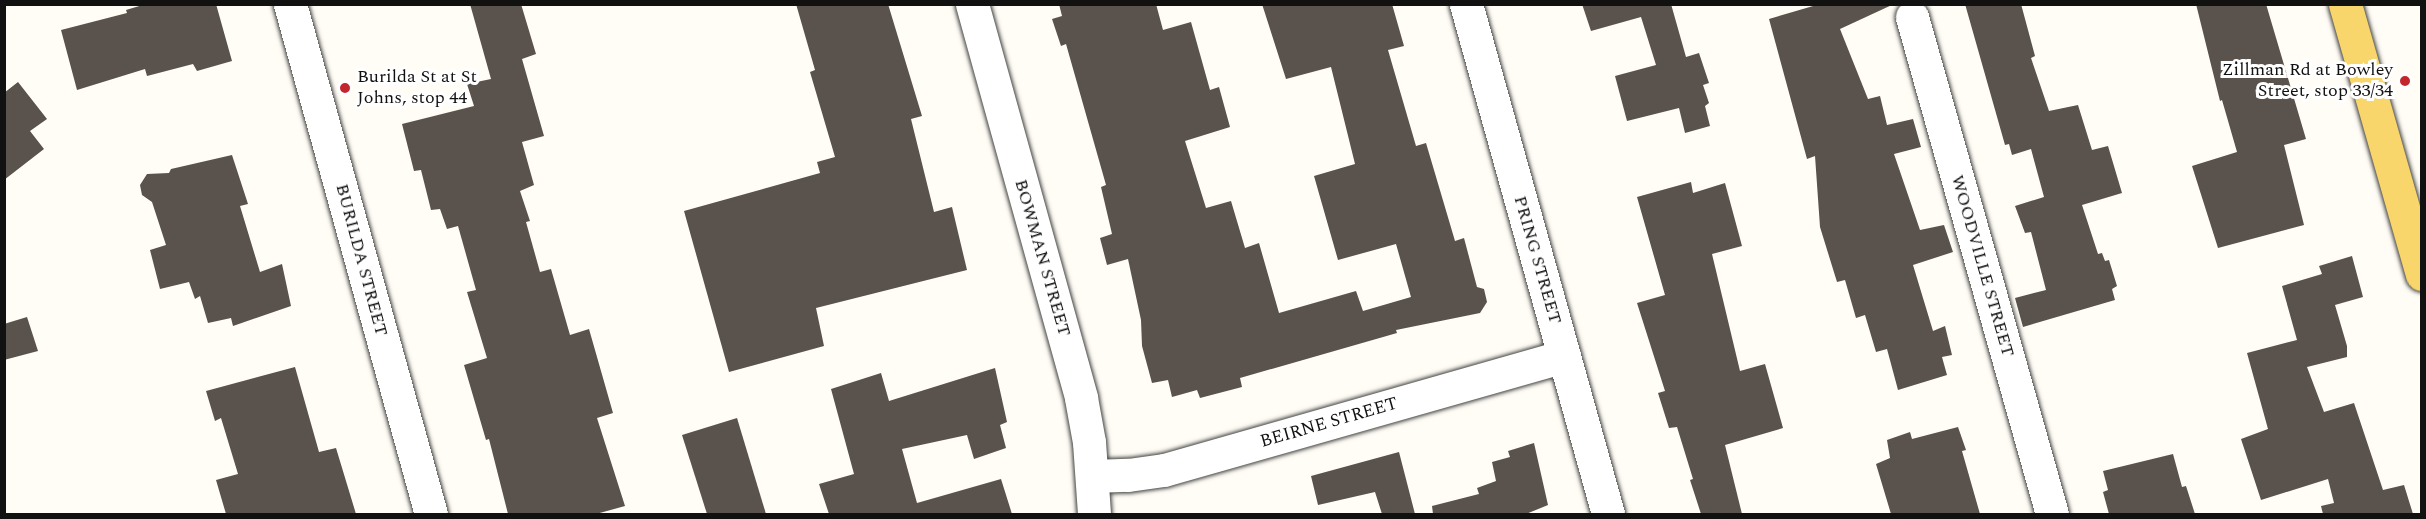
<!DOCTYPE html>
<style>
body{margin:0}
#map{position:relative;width:2426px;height:519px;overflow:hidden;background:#fffdf5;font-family:Spectral,serif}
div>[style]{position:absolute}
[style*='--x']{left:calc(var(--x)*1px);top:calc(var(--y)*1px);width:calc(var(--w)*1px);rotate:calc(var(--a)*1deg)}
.building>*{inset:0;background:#5a524d}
.roads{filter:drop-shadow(0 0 2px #444) drop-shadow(0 0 2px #444)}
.minor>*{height:33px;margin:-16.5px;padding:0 16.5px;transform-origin:16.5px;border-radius:16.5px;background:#fff}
.major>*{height:33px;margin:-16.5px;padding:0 16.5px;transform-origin:16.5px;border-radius:16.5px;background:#f9d66b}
.dots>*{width:16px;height:16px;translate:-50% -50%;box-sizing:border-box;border:3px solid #fff;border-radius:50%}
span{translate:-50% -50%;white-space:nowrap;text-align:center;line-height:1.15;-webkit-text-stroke:6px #fff;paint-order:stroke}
.poi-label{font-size:18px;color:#111}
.right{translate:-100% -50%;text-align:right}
.left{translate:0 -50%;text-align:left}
.street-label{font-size:18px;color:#111}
.frame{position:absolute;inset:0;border:6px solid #111;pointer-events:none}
</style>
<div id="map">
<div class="building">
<div style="clip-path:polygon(146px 4px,216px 4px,232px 61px,197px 71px,193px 64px,147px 76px,145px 69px,77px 90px,61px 30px,127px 13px,126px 10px)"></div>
<div style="clip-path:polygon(470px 4px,521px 4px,536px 54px,522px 59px,544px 136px,522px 142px,534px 185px,520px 191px,530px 221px,526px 222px,540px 272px,551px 269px,570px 335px,589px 329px,613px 413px,597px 418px,625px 506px,596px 514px,508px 514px,489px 439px,486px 440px,464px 365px,487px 358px,467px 292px,476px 290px,458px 226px,447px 229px,440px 209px,431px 210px,421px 170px,414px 171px,402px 124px,474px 106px,467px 84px,491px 79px)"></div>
<div style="clip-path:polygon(796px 4px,888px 4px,922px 116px,911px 119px,934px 212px,952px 207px,967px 270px,816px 308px,824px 346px,729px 372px,684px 211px,820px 173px,817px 162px,835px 157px,810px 72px,815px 70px)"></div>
<div style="clip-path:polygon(1059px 4px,1156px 4px,1163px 30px,1191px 22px,1210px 90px,1219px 87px,1230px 127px,1185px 141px,1206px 208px,1231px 201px,1245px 248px,1259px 243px,1279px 313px,1356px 291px,1363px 311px,1411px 297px,1396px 244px,1338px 260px,1314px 176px,1355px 164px,1331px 67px,1286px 79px,1262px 4px,1392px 4px,1404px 46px,1388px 50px,1416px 146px,1426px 143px,1455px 241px,1464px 238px,1477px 287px,1484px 289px,1487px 302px,1480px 313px,1396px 330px,1397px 333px,1240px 378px,1242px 387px,1200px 398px,1197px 390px,1172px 397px,1168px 380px,1152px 383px,1142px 346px,1141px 320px,1128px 259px,1107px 265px,1100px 238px,1112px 234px,1101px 187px,1106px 185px,1066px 44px,1061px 46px,1052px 19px,1062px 16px)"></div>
<div style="clip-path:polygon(1582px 4px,1671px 4px,1686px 57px,1699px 53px,1709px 83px,1703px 85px,1709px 103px,1705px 106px,1710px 126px,1685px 133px,1679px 108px,1627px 121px,1615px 76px,1656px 65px,1641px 17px,1591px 31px)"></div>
<div style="clip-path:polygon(1820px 4px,1894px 4px,1840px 29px,1868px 99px,1880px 96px,1887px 125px,1913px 119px,1921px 147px,1894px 154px,1920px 230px,1944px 225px,1953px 252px,1913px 265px,1933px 331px,1945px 326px,1952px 355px,1942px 357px,1947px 375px,1898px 390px,1887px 349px,1876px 352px,1865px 315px,1856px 318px,1845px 280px,1837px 282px,1820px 227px,1815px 156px,1807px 159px,1769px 19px)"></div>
<div style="clip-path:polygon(1965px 4px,2021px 4px,2035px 56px,2031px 58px,2049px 111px,2078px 105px,2092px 150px,2108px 146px,2122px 193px,2082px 205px,2098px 254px,2102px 253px,2105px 261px,2109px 260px,2117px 286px,2112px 289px,2115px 300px,2023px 327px,2015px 298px,2046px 290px,2031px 232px,2025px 233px,2015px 206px,2044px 197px,2031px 149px,2012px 155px,2009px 144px,2005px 145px)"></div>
<div style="clip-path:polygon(2196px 4px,2266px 4px,2306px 139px,2284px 145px,2304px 225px,2218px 248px,2192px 166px,2237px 152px,2222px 100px,2220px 101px)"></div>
<div style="clip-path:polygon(18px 82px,47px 119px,30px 131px,44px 149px,4px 180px,4px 93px)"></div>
<div style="clip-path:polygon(232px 155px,248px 204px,240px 206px,260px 272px,282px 264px,291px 306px,233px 326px,231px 318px,208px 323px,200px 296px,195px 299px,189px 282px,160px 289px,150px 250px,166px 245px,152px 202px,142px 195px,140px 185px,147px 174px,169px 173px,171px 169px)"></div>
<div style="clip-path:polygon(1691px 182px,1693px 193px,1725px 183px,1742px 246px,1712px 254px,1740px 371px,1765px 364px,1783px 428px,1725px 445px,1742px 514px,1701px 514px,1690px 480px,1693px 479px,1677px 427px,1669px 428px,1658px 393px,1665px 391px,1637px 303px,1665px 295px,1637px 197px)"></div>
<div style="clip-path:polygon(2352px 256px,2363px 297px,2335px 305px,2347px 346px,2347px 357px,2307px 367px,2324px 412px,2354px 403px,2383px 490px,2404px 485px,2413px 514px,2323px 514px,2321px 506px,2334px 503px,2328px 479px,2261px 500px,2241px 439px,2268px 429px,2247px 353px,2297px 340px,2282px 286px,2322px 274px,2319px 266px)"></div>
<div style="clip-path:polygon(27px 317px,38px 351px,4px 360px,4px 324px)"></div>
<div style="clip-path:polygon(295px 367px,319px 452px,336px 448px,356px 514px,226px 514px,216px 480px,238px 474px,221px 418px,215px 421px,206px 391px)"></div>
<div style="clip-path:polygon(995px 368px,1007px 422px,1000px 425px,1006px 448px,974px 459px,967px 435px,902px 449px,917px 503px,1001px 479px,1012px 514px,829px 514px,819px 484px,854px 474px,831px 389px,881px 373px,889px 401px)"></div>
<div style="clip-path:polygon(737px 418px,766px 514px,707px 514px,682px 435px)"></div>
<div style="clip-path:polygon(1958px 427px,1966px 450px,1962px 451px,1980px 514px,1891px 514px,1876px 464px,1890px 458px,1887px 440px,1910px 432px,1912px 439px)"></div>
<div style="clip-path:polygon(1534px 443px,1548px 505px,1526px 514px,1433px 514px,1432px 506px,1479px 494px,1477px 488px,1496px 481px,1492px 462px,1510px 457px,1508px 451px)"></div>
<div style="clip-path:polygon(1399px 452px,1415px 514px,1382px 514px,1375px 492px,1318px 505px,1311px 476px)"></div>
<div style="clip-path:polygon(2173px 454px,2182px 487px,2186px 486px,2195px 514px,2109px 514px,2103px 492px,2108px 490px,2103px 471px)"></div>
</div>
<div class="roads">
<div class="minor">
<div style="--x:290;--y:4;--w:529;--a:74.55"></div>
<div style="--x:972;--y:4;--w:409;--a:74.5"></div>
<div style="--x:1081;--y:398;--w:45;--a:79.7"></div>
<div style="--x:1089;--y:442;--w:72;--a:86"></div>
<div style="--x:1466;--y:4;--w:529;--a:74.44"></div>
<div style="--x:1912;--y:17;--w:516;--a:74.27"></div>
<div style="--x:1092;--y:476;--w:36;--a:-2"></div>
<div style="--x:1128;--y:475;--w:36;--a:-8"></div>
<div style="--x:1164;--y:470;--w:416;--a:-15.9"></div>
</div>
<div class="major">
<div style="--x:2345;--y:4;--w:281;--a:74.1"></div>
</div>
</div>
<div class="dots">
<div style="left:2405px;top:81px;background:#c4262e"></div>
<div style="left:345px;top:88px;background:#c4262e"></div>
</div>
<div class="poi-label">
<span class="right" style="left:2393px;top:81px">Zillman Rd at Bowley<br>Street, stop 33/34</span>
<span class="left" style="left:357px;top:88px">Burilda St at St<br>Johns, stop 44</span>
</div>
<div class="street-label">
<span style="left:1042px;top:258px;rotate:74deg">BOWMAN STREET</span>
<span style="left:361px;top:260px;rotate:75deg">BURILDA STREET</span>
<span style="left:1537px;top:260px;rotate:74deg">PRING STREET</span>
<span style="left:1982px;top:266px;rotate:74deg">WOODVILLE STREET</span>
<span style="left:1329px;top:423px;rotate:-16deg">BEIRNE STREET</span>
</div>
<div class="frame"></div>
</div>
